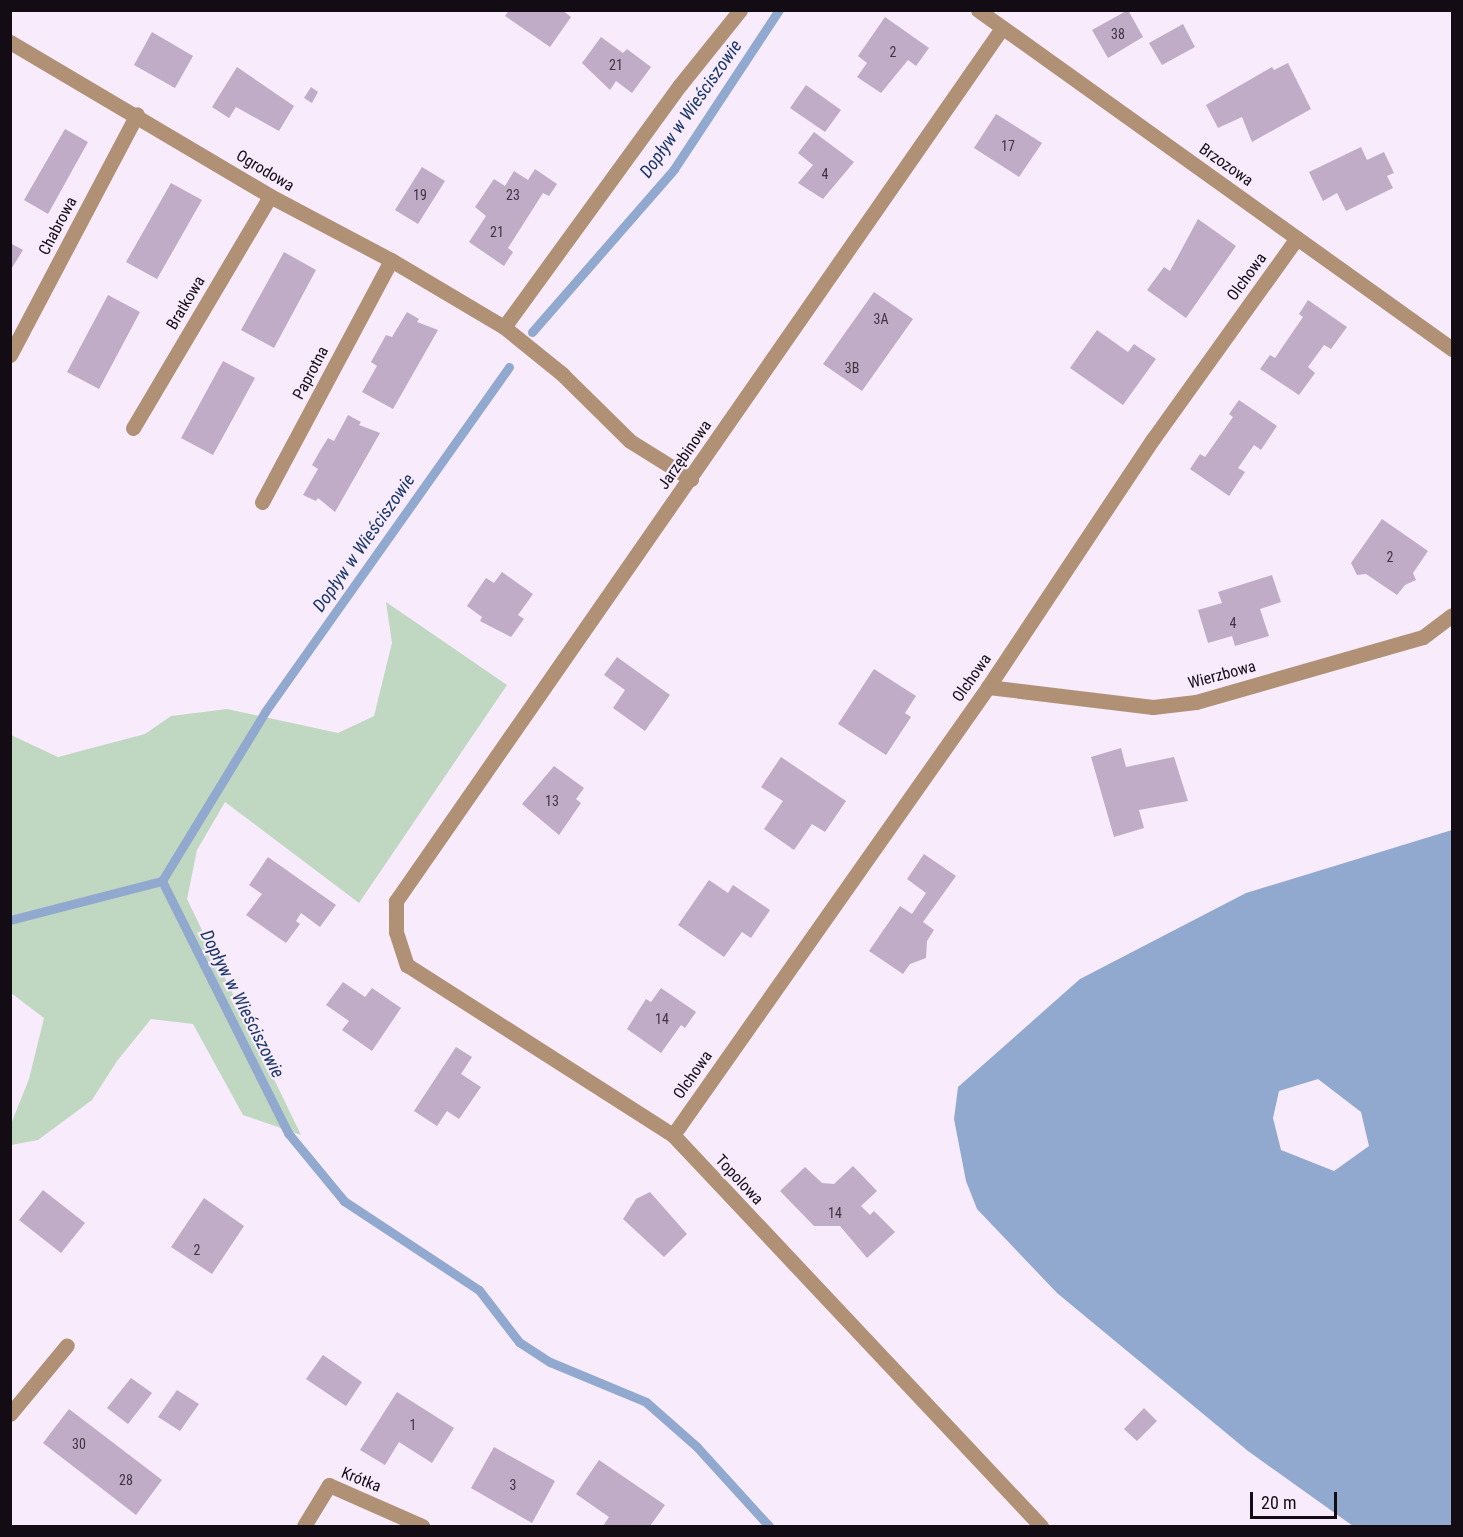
<!DOCTYPE html>
<meta charset="utf-8">
<style>
body{margin:0}
#map{position:relative;width:1463px;height:1537px;overflow:hidden;background:#f8ebfc;font-family:"Roboto Condensed",sans-serif}
div>[style]{position:absolute}
[style*='--x']{left:calc(var(--x)*1px);top:calc(var(--y)*1px);width:calc(var(--w)*1px);rotate:calc(var(--a)*1deg)}
.green>*{inset:0;background:#c0d7c1}
.water>*{inset:0;background:#91a9cf}
.stream>*{height:9px;margin:-4.5px;padding:0 4.5px;transform-origin:4.5px;border-radius:4.5px;background:#91a9cf}
.building>*{inset:0;background:#c0acc6}
.minor>*{height:15px;margin:-7.5px;padding:0 7.5px;transform-origin:7.5px;border-radius:7.5px;background:#b19176}
span{translate:-50% -50%;white-space:nowrap;text-align:center;line-height:1.15;-webkit-text-stroke:4.5px #f8ebfc;paint-order:stroke}
.number-label{font-size:14px;color:#3e3441}
.number-label span{-webkit-text-stroke-width:0}
.street-label{font-size:16px;color:#130c15}
.water-label{font-size:18px;color:#183767;font-style:italic}
.frame{position:absolute;inset:0;border:12px solid #130c15;pointer-events:none}
.scale{position:absolute;left:1250px;top:1492px;width:87px;height:27px;box-sizing:border-box;border:3px solid #130c15;border-top:0;padding-left:8px;font-size:18px;line-height:21px;white-space:nowrap;color:#130c15;-webkit-text-stroke:4px #f8ebfc;paint-order:stroke}
</style>
<div id="map">
<div class="green">
<div style="clip-path:polygon(386px 602px,507px 685px,359px 903px,225px 802px,197px 850px,187px 899px,301px 1135px,243px 1115px,193px 1024px,151px 1019px,117px 1061px,92px 1100px,38px 1140px,11px 1145px,11px 1124px,29px 1079px,44px 1018px,11px 993px,11px 735px,58px 757px,145px 734px,171px 716px,227px 709px,338px 733px,374px 716px,392px 643px)"></div>
</div>
<div class="water">
<div style="clip-path:polygon(evenodd,1452px 830px,1452px 1526px,1353px 1526px,1248px 1451px,1057px 1293px,977px 1209px,966px 1181px,954px 1119px,958px 1087px,1080px 979px,1246px 893px,1452px 830px,1318px 1079px,1361px 1112px,1369px 1146px,1334px 1171px,1281px 1150px,1273px 1118px,1279px 1091px,1318px 1079px)"></div>
</div>
<div class="stream">
<div style="--x:532;--y:332;--w:216;--a:-48.9"></div>
<div style="--x:674;--y:169;--w:191;--a:-56.6"></div>
<div style="--x:509;--y:367;--w:423;--a:125.3"></div>
<div style="--x:265;--y:712;--w:198;--a:121.4"></div>
<div style="--x:162;--y:881;--w:282;--a:63.4"></div>
<div style="--x:288;--y:1133;--w:88;--a:50.5"></div>
<div style="--x:344;--y:1201;--w:162;--a:33.4"></div>
<div style="--x:479;--y:1290;--w:66;--a:52.4"></div>
<div style="--x:519;--y:1342;--w:37;--a:33"></div>
<div style="--x:550;--y:1362;--w:104;--a:22.6"></div>
<div style="--x:646;--y:1402;--w:68;--a:41.4"></div>
<div style="--x:697;--y:1447;--w:107;--a:47.7"></div>
<div style="--x:10;--y:920;--w:157;--a:-14.4"></div>
</div>
<div class="building">
<div style="clip-path:polygon(509px 10px,562px 10px,571px 17px,550px 47px,505px 16px)"></div>
<div style="clip-path:polygon(1128px 10px,1143px 37px,1108px 58px,1092px 30px)"></div>
<div style="clip-path:polygon(885px 17px,929px 48px,916px 66px,908px 60px,881px 93px,857px 77px,867px 63px,858px 56px)"></div>
<div style="clip-path:polygon(1183px 24px,1195px 47px,1162px 65px,1149px 43px)"></div>
<div style="clip-path:polygon(152px 32px,193px 56px,175px 88px,134px 65px)"></div>
<div style="clip-path:polygon(601px 37px,623px 53px,627px 49px,651px 67px,632px 93px,616px 81px,610px 90px,582px 63px)"></div>
<div style="clip-path:polygon(1288px 63px,1311px 109px,1252px 142px,1242px 117px,1218px 128px,1206px 105px,1272px 67px,1274px 70px)"></div>
<div style="clip-path:polygon(237px 67px,294px 106px,279px 131px,236px 107px,229px 118px,212px 107px)"></div>
<div style="clip-path:polygon(806px 85px,841px 110px,825px 132px,790px 108px)"></div>
<div style="clip-path:polygon(311px 87px,318px 92px,312px 103px,304px 98px)"></div>
<div style="clip-path:polygon(996px 114px,1042px 143px,1019px 177px,974px 148px)"></div>
<div style="clip-path:polygon(65px 129px,88px 142px,48px 214px,24px 200px)"></div>
<div style="clip-path:polygon(814px 132px,854px 162px,823px 199px,798px 183px,813px 165px,798px 153px)"></div>
<div style="clip-path:polygon(1361px 147px,1367px 160px,1384px 152px,1394px 173px,1387px 176px,1393px 188px,1346px 211px,1337px 193px,1323px 201px,1309px 172px)"></div>
<div style="clip-path:polygon(422px 167px,445px 181px,418px 224px,395px 210px)"></div>
<div style="clip-path:polygon(535px 169px,557px 184px,549px 196px,543px 193px,508px 248px,513px 252px,504px 266px,469px 242px,486px 216px,475px 207px,494px 179px,505px 186px,514px 171px,528px 180px)"></div>
<div style="clip-path:polygon(171px 183px,202px 200px,157px 279px,126px 262px)"></div>
<div style="clip-path:polygon(1198px 219px,1236px 246px,1186px 318px,1147px 290px,1164px 267px,1170px 271px)"></div>
<div style="clip-path:polygon(10px 243px,23px 250px,10px 271px)"></div>
<div style="clip-path:polygon(284px 252px,316px 270px,274px 348px,241px 330px)"></div>
<div style="clip-path:polygon(874px 292px,913px 319px,862px 391px,823px 364px)"></div>
<div style="clip-path:polygon(108px 295px,140px 312px,99px 389px,67px 372px)"></div>
<div style="clip-path:polygon(1308px 300px,1347px 327px,1331px 349px,1324px 345px,1308px 367px,1315px 373px,1299px 395px,1260px 369px,1270px 355px,1275px 358px,1303px 317px,1299px 314px)"></div>
<div style="clip-path:polygon(407px 312px,419px 319px,417px 322px,438px 330px,393px 409px,362px 392px,377px 366px,371px 362px,386px 335px,392px 337px)"></div>
<div style="clip-path:polygon(1097px 330px,1128px 352px,1134px 344px,1156px 359px,1123px 405px,1070px 368px)"></div>
<div style="clip-path:polygon(223px 361px,255px 378px,213px 455px,181px 438px)"></div>
<div style="clip-path:polygon(1239px 400px,1277px 426px,1261px 450px,1254px 445px,1238px 468px,1245px 472px,1229px 496px,1190px 469px,1200px 454px,1205px 457px,1233px 417px,1229px 414px)"></div>
<div style="clip-path:polygon(348px 415px,361px 422px,359px 425px,380px 433px,335px 512px,318px 498px,316px 501px,303px 495px,318px 469px,312px 465px,320px 451px,328px 438px,334px 441px)"></div>
<div style="clip-path:polygon(1382px 519px,1428px 551px,1413px 573px,1416px 580px,1405px 585px,1397px 595px,1366px 574px,1357px 575px,1351px 563px)"></div>
<div style="clip-path:polygon(502px 572px,533px 594px,518px 615px,524px 619px,511px 637px,480px 621px,482px 617px,467px 606px,486px 578px,494px 583px)"></div>
<div style="clip-path:polygon(1272px 575px,1281px 602px,1260px 609px,1269px 636px,1235px 646px,1232px 636px,1208px 643px,1198px 610px,1222px 603px,1218px 592px)"></div>
<div style="clip-path:polygon(617px 657px,670px 695px,645px 731px,613px 708px,625px 690px,604px 675px)"></div>
<div style="clip-path:polygon(874px 669px,916px 696px,905px 713px,911px 717px,886px 755px,838px 724px)"></div>
<div style="clip-path:polygon(1121px 748px,1126px 767px,1174px 757px,1188px 801px,1139px 810px,1144px 828px,1114px 837px,1091px 757px)"></div>
<div style="clip-path:polygon(781px 757px,846px 801px,825px 832px,812px 824px,794px 850px,764px 829px,783px 801px,761px 787px)"></div>
<div style="clip-path:polygon(554px 766px,584px 788px,576px 799px,581px 803px,559px 835px,522px 804px)"></div>
<div style="clip-path:polygon(924px 854px,956px 876px,923px 922px,934px 930px,927px 941px,926px 958px,910px 964px,903px 974px,869px 951px,900px 906px,912px 914px,926px 893px,907px 879px)"></div>
<div style="clip-path:polygon(268px 857px,336px 905px,320px 927px,301px 913px,296px 921px,300px 924px,286px 943px,246px 915px,262px 894px,249px 885px)"></div>
<div style="clip-path:polygon(709px 880px,728px 893px,733px 885px,770px 910px,751px 938px,742px 932px,724px 957px,678px 925px)"></div>
<div style="clip-path:polygon(343px 982px,365px 997px,372px 988px,401px 1008px,372px 1051px,342px 1030px,349px 1021px,326px 1005px)"></div>
<div style="clip-path:polygon(661px 988px,696px 1012px,685px 1028px,681px 1025px,661px 1053px,627px 1029px,646px 999px,651px 1002px)"></div>
<div style="clip-path:polygon(456px 1047px,472px 1057px,461px 1074px,481px 1087px,459px 1119px,447px 1111px,437px 1126px,414px 1111px)"></div>
<div style="clip-path:polygon(853px 1166px,877px 1191px,861px 1206px,870px 1215px,874px 1211px,895px 1232px,867px 1258px,840px 1226px,814px 1226px,780px 1191px,805px 1167px,822px 1183px,834px 1184px)"></div>
<div style="clip-path:polygon(43px 1190px,85px 1223px,61px 1253px,19px 1220px)"></div>
<div style="clip-path:polygon(650px 1192px,687px 1234px,664px 1257px,623px 1219px,636px 1199px)"></div>
<div style="clip-path:polygon(204px 1198px,244px 1226px,212px 1274px,171px 1247px)"></div>
<div style="clip-path:polygon(323px 1355px,362px 1382px,346px 1406px,306px 1379px)"></div>
<div style="clip-path:polygon(131px 1378px,152px 1393px,128px 1424px,107px 1408px)"></div>
<div style="clip-path:polygon(177px 1390px,199px 1404px,180px 1431px,158px 1417px)"></div>
<div style="clip-path:polygon(397px 1392px,454px 1428px,432px 1463px,399px 1442px,385px 1465px,360px 1450px)"></div>
<div style="clip-path:polygon(1144px 1408px,1157px 1421px,1137px 1441px,1124px 1429px)"></div>
<div style="clip-path:polygon(69px 1409px,162px 1480px,136px 1515px,43px 1443px)"></div>
<div style="clip-path:polygon(494px 1447px,555px 1481px,532px 1523px,471px 1488px)"></div>
<div style="clip-path:polygon(599px 1460px,665px 1505px,650px 1526px,603px 1526px,609px 1517px,576px 1494px)"></div>
</div>
<div class="minor">
<div style="--x:978;--y:10;--w:583;--a:35.57"></div>
<div style="--x:1002;--y:28;--w:1063;--a:124.77"></div>
<div style="--x:396;--y:901;--w:31;--a:90"></div>
<div style="--x:396;--y:932;--w:35;--a:72"></div>
<div style="--x:407;--y:965;--w:316;--a:32.6"></div>
<div style="--x:673;--y:1135;--w:537;--a:46.74"></div>
<div style="--x:10;--y:42;--w:302;--a:30.6"></div>
<div style="--x:270;--y:196;--w:137;--a:27.9"></div>
<div style="--x:391;--y:260;--w:131;--a:30.7"></div>
<div style="--x:504;--y:327;--w:75;--a:39"></div>
<div style="--x:562;--y:374;--w:95;--a:44.6"></div>
<div style="--x:630;--y:441;--w:72;--a:31.9"></div>
<div style="--x:504;--y:327;--w:299;--a:-54"></div>
<div style="--x:680;--y:85;--w:96;--a:-51.3"></div>
<div style="--x:10;--y:355;--w:272;--a:-62.2"></div>
<div style="--x:133;--y:428;--w:269;--a:-59.4"></div>
<div style="--x:262;--y:502;--w:274;--a:-61.9"></div>
<div style="--x:988;--y:687;--w:166;--a:6.9"></div>
<div style="--x:1153;--y:707;--w:43;--a:-6.6"></div>
<div style="--x:1196;--y:702;--w:236;--a:-16"></div>
<div style="--x:1423;--y:637;--w:36;--a:-37"></div>
<div style="--x:673;--y:1135;--w:548;--a:-54.89"></div>
<div style="--x:988;--y:687;--w:298;--a:-56.4"></div>
<div style="--x:1153;--y:439;--w:247;--a:-54.4"></div>
<div style="--x:10;--y:1414;--w:89;--a:-50.4"></div>
<div style="--x:304;--y:1526;--w:48;--a:-58.6"></div>
<div style="--x:329;--y:1485;--w:102;--a:23.8"></div>
</div>
<div class="number-label">
<span style="left:1118px;top:34px">38</span>
<span style="left:893px;top:52px">2</span>
<span style="left:616px;top:65px">21</span>
<span style="left:1008px;top:146px">17</span>
<span style="left:825px;top:174px">4</span>
<span style="left:420px;top:195px">19</span>
<span style="left:513px;top:195px">23</span>
<span style="left:497px;top:232px">21</span>
<span style="left:881px;top:319px">3A</span>
<span style="left:852px;top:368px">3B</span>
<span style="left:1390px;top:557px">2</span>
<span style="left:1233px;top:623px">4</span>
<span style="left:552px;top:801px">13</span>
<span style="left:662px;top:1019px">14</span>
<span style="left:835px;top:1213px">14</span>
<span style="left:197px;top:1250px">2</span>
<span style="left:413px;top:1425px">1</span>
<span style="left:79px;top:1444px">30</span>
<span style="left:126px;top:1480px">28</span>
<span style="left:513px;top:1485px">3</span>
</div>
<div class="street-label">
<span style="left:1226px;top:165px;rotate:35deg">Brzozowa</span>
<span style="left:265px;top:171px;rotate:31deg">Ogrodowa</span>
<span style="left:58px;top:226px;rotate:-62deg">Chabrowa</span>
<span style="left:1247px;top:277px;rotate:-54deg">Olchowa</span>
<span style="left:186px;top:303px;rotate:-59deg">Bratkowa</span>
<span style="left:311px;top:373px;rotate:-62deg">Paprotna</span>
<span style="left:685px;top:455px;rotate:-55deg">Jarzębinowa</span>
<span style="left:1222px;top:675px;rotate:-15deg">Wierzbowa</span>
<span style="left:972px;top:678px;rotate:-55deg">Olchowa</span>
<span style="left:693px;top:1075px;rotate:-55deg">Olchowa</span>
<span style="left:739px;top:1180px;rotate:47deg">Topolowa</span>
<span style="left:361px;top:1480px;rotate:22deg">Krótka</span>
</div>
<div class="water-label">
<span style="left:691px;top:109px;rotate:-55deg">Dopływ w Wieściszowie</span>
<span style="left:364px;top:543px;rotate:-55deg">Dopływ w Wieściszowie</span>
<span style="left:242px;top:1004px;rotate:63deg">Dopływ w Wieściszowie</span>
</div>
<div class="frame"></div>
<div class="scale">20 m</div>
</div>
